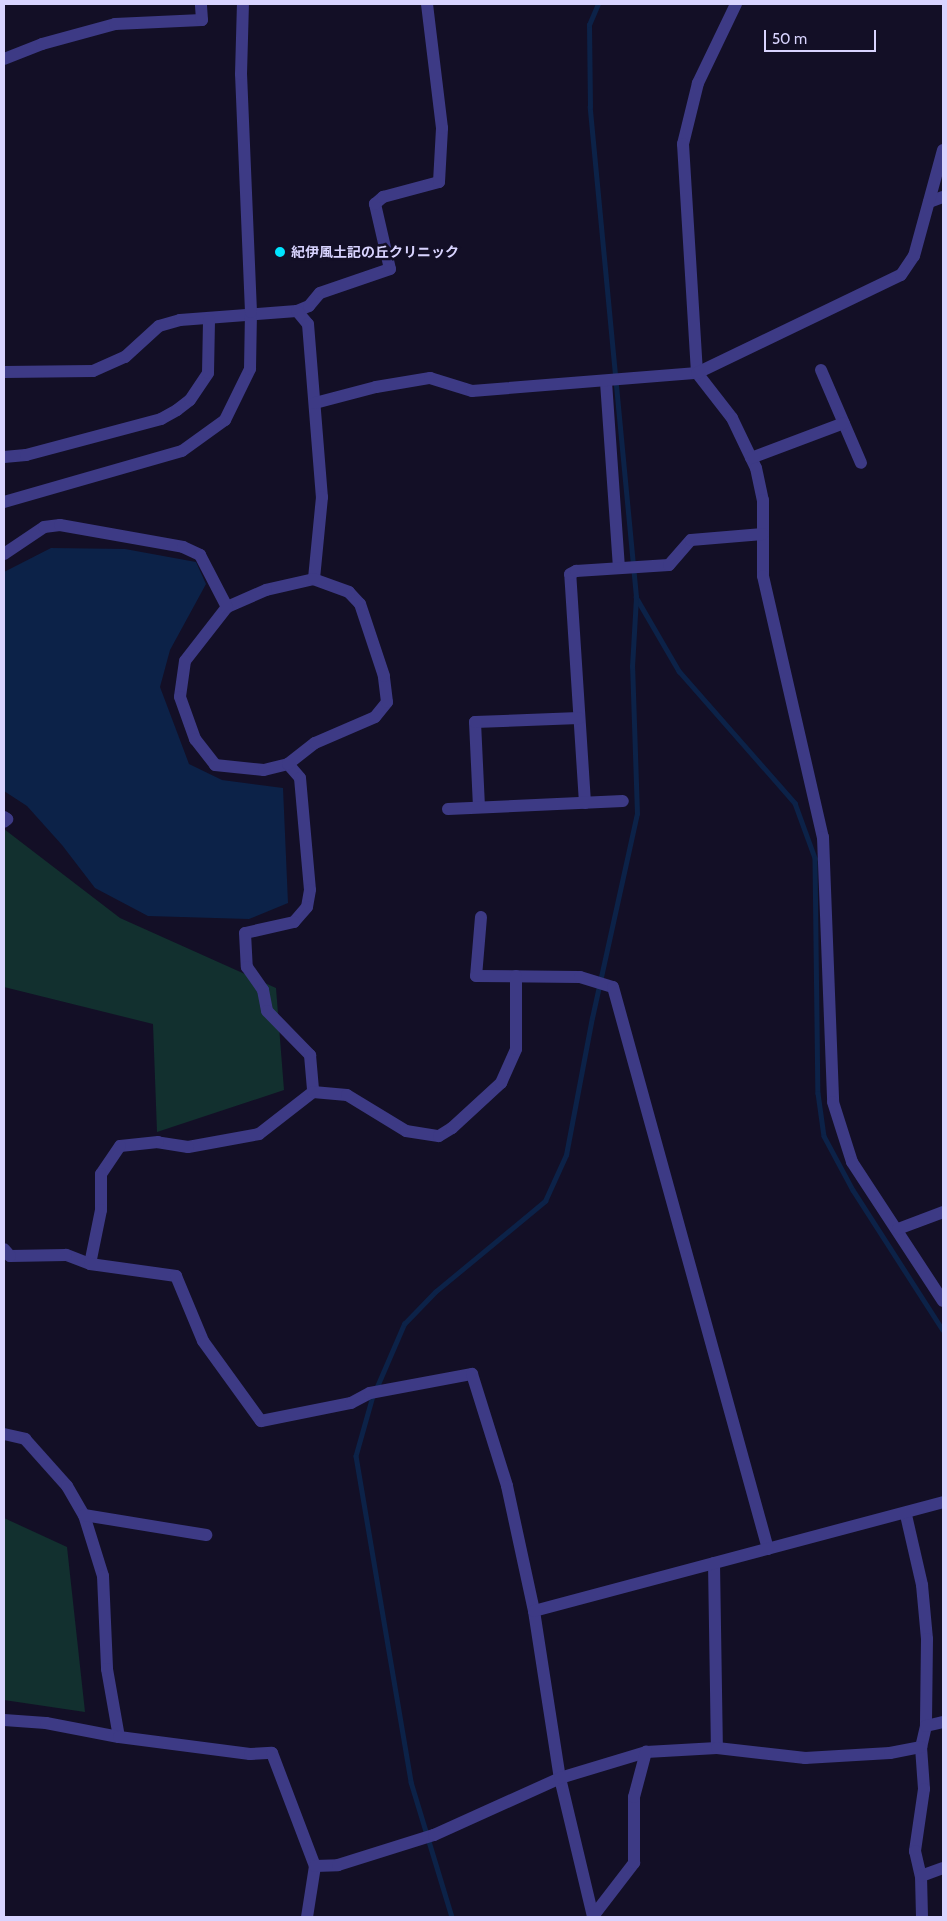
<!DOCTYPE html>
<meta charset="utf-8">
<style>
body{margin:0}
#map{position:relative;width:947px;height:1921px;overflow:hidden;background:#130f26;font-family:Cabin,"Noto Sans JP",sans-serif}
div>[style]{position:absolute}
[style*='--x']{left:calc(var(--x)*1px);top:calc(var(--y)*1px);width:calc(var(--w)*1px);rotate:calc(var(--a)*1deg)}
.green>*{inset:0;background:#12302f}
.water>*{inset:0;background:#0c2248}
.stream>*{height:4.5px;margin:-2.25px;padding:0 2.25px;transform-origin:2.25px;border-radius:2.25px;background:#0c2248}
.minor>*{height:12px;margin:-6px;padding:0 6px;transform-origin:6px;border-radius:6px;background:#3d3a85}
.dots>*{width:14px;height:14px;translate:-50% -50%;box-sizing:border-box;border:2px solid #130f26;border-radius:50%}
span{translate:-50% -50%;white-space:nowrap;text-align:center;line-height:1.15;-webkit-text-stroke:5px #130f26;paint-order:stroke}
.poi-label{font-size:14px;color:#d9d4ff;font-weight:700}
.left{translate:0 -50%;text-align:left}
.frame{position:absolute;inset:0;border:5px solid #d9d4ff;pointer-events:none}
.scale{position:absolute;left:764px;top:30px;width:112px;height:22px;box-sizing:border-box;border:2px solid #d9d4ff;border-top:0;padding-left:6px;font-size:15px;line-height:18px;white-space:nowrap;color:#d9d4ff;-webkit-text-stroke:4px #130f26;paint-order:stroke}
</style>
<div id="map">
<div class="green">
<div style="clip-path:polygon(4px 829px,120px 918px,276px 988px,284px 1090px,157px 1132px,153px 1024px,4px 987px)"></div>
<div style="clip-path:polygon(4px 1518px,67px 1547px,85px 1712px,4px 1700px)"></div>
</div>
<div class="water">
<div style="clip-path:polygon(51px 548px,125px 549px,196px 562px,206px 584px,170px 650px,160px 687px,189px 764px,222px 780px,283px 788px,288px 903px,249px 919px,148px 916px,95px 888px,62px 845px,27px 806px,4px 791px,4px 572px)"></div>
</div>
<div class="stream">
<div style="--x:636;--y:597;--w:86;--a:59.8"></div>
<div style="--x:679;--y:671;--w:176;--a:48.7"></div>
<div style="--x:795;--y:803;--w:59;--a:70"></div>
<div style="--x:815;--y:858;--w:235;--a:89.3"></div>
<div style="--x:818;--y:1093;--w:43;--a:82.1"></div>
<div style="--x:824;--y:1136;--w:61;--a:61.8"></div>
<div style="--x:853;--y:1190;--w:166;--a:57.3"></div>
<div style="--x:376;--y:1389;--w:71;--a:-66.7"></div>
<div style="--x:404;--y:1324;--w:45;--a:-45.9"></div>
<div style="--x:435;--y:1292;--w:143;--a:-39.6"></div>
<div style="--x:545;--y:1201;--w:51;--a:-65.5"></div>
<div style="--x:566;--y:1155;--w:139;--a:-79.3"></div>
<div style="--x:592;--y:1018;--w:209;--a:-77.6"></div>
<div style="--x:637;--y:814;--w:147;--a:-91.9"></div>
<div style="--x:632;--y:667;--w:70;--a:-86.7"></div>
<div style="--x:636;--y:597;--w:492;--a:-95.4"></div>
<div style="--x:590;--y:107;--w:82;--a:-90.7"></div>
<div style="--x:589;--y:25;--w:23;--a:-67"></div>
<div style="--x:373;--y:1396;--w:62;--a:105.8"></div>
<div style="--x:356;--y:1456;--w:331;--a:80.4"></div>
<div style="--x:411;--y:1782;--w:141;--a:73.1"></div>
</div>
<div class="minor">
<div style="--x:736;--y:4;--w:88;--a:115.7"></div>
<div style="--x:698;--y:83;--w:63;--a:103.8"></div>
<div style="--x:683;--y:144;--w:229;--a:86.5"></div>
<div style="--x:697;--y:373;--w:57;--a:52.1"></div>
<div style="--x:732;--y:418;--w:55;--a:64.4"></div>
<div style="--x:756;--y:468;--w:33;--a:78"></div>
<div style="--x:763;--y:500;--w:76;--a:90"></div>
<div style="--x:763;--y:576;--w:268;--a:77.1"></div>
<div style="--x:823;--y:837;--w:265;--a:87.8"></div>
<div style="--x:833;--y:1102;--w:63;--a:72.4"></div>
<div style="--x:852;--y:1162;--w:166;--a:56.8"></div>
<div style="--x:4;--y:59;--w:41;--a:-21.5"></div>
<div style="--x:42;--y:44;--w:76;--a:-15.3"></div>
<div style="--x:115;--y:24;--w:87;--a:-2.6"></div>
<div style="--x:202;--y:20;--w:16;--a:-94"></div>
<div style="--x:929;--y:202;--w:15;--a:-20"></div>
<div style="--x:297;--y:311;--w:13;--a:-23"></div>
<div style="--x:309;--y:306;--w:17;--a:-50"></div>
<div style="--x:320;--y:293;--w:74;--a:-18.9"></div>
<div style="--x:390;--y:269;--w:67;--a:-103"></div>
<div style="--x:375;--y:204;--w:11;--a:-41"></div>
<div style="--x:383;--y:197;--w:58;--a:-15"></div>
<div style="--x:439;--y:182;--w:54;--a:-86.8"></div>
<div style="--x:442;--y:128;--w:125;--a:-96.9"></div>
<div style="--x:821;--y:370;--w:101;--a:66.7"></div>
<div style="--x:4;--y:372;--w:89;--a:-0.6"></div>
<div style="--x:93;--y:371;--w:35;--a:-24"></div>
<div style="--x:125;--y:357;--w:46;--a:-42.4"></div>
<div style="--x:159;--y:326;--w:22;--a:-16"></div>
<div style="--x:180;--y:320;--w:117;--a:-4.4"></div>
<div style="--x:297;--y:311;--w:17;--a:50"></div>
<div style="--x:308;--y:324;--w:174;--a:85.4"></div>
<div style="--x:322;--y:497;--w:82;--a:95.6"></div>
<div style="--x:314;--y:579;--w:49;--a:167.1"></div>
<div style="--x:266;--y:590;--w:43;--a:156.4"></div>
<div style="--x:227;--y:607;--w:68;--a:127.9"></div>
<div style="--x:185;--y:661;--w:36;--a:98"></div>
<div style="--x:180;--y:697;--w:45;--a:70.3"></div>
<div style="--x:195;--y:739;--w:33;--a:52"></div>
<div style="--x:215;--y:765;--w:49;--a:5.8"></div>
<div style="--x:264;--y:770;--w:25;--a:-14"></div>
<div style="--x:288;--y:764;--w:18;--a:49"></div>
<div style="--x:300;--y:778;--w:112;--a:84.9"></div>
<div style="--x:310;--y:890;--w:17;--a:100"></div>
<div style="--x:307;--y:907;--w:20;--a:131"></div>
<div style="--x:294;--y:922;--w:50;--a:167.3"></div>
<div style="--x:245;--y:933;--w:34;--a:87"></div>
<div style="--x:247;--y:967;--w:28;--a:55"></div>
<div style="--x:263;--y:990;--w:21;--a:79"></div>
<div style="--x:267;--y:1011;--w:62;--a:45.7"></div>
<div style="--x:310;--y:1055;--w:37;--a:85"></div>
<div style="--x:313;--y:1092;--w:68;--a:142.1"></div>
<div style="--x:259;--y:1134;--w:72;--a:169.6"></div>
<div style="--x:188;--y:1147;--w:30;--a:-171"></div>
<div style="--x:158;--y:1142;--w:38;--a:174"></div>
<div style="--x:120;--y:1146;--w:34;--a:124"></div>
<div style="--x:101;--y:1174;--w:36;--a:90"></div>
<div style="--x:101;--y:1210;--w:55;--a:101.5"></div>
<div style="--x:90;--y:1264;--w:26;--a:-159"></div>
<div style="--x:66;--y:1255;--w:56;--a:179"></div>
<div style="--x:10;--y:1256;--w:9;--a:-131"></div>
<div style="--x:606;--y:382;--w:186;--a:86"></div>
<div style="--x:315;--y:403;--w:63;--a:-14.7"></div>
<div style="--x:376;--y:387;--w:55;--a:-9.5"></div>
<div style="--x:430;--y:378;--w:44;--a:17.2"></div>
<div style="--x:472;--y:391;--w:226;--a:-4.6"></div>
<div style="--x:697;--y:373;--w:226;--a:-25.7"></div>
<div style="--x:901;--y:275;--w:23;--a:-56"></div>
<div style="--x:914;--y:256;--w:110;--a:-74.7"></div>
<div style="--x:4;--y:457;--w:22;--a:-5"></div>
<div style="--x:26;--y:455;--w:140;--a:-14.9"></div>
<div style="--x:161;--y:419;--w:18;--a:-29"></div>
<div style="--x:177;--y:410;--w:16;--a:-38"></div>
<div style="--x:190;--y:400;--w:32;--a:-56"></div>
<div style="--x:208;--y:373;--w:53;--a:-88.9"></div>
<div style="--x:751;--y:458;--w:99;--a:-20.6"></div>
<div style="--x:4;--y:502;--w:185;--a:-16"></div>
<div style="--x:182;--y:451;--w:53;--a:-35.8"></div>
<div style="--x:225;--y:420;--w:57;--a:-63.9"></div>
<div style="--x:250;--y:369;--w:57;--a:-89"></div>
<div style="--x:251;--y:312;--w:238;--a:-92.4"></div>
<div style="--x:241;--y:74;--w:70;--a:-88.4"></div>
<div style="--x:4;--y:554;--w:48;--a:-34"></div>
<div style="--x:44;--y:527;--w:16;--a:-7"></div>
<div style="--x:60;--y:525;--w:125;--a:10.1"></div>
<div style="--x:183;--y:547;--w:19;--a:25"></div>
<div style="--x:200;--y:555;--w:59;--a:62.6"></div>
<div style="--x:288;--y:764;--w:34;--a:-38"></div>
<div style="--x:315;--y:743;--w:65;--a:-23.4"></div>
<div style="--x:375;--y:717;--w:19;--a:-51"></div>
<div style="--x:387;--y:702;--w:26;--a:-97"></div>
<div style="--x:384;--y:676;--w:76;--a:-108.4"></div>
<div style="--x:360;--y:604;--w:16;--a:-133"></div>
<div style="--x:349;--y:592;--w:37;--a:-160"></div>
<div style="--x:585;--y:803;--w:229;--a:-93.7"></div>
<div style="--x:570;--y:574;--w:7;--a:-27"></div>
<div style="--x:576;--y:571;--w:93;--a:-3.7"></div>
<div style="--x:669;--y:565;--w:33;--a:-49"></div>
<div style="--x:691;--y:540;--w:72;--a:-4.8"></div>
<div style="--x:479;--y:807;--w:85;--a:-92.7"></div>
<div style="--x:475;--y:722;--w:104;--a:-2.2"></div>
<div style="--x:448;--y:809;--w:175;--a:-2.6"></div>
<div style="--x:4;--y:817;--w:4;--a:34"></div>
<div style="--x:7;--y:819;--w:4;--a:135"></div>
<div style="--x:481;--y:917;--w:59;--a:94.8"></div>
<div style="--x:476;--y:976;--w:104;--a:0.6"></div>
<div style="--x:580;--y:977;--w:34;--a:17"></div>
<div style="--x:613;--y:987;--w:583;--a:74.58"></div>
<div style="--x:313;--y:1092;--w:34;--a:5"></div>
<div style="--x:347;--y:1095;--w:69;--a:31.4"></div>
<div style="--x:406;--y:1131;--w:33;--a:9"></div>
<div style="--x:439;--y:1136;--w:15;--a:-32"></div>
<div style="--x:452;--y:1128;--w:67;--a:-42.6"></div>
<div style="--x:501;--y:1083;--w:37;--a:-66"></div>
<div style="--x:516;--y:1049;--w:73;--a:-90"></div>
<div style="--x:898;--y:1229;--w:48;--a:-20.7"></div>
<div style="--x:90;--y:1264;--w:87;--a:7.9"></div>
<div style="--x:176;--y:1276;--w:70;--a:67.4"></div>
<div style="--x:203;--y:1341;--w:99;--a:54.1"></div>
<div style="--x:261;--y:1421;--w:92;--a:-11.3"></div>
<div style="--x:351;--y:1403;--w:21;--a:-28"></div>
<div style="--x:370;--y:1393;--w:104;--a:-10.6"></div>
<div style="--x:472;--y:1374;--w:117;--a:72.6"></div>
<div style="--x:507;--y:1486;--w:128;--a:77.8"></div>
<div style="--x:534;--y:1611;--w:169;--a:81.2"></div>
<div style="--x:560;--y:1778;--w:143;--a:76.6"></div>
<div style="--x:4;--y:1434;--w:22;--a:13"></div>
<div style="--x:25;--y:1439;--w:63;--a:48.2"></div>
<div style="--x:67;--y:1486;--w:34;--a:60"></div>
<div style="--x:84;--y:1515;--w:64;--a:72.7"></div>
<div style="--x:103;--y:1576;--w:93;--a:87.5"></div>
<div style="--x:107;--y:1669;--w:69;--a:80"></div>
<div style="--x:84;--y:1515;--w:124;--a:9.3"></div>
<div style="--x:906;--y:1515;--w:72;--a:77.1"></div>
<div style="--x:922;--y:1585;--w:54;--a:84.7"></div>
<div style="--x:927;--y:1639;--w:87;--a:90.7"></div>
<div style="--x:926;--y:1726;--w:22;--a:103"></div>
<div style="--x:921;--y:1747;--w:42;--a:85.9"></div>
<div style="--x:924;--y:1789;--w:63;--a:98.3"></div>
<div style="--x:915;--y:1851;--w:26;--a:77"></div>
<div style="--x:714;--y:1563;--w:185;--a:89.1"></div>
<div style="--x:534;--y:1611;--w:423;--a:-14.9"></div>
<div style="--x:4;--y:1720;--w:42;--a:4.1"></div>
<div style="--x:46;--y:1723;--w:74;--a:10.9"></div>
<div style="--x:119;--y:1737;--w:132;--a:7.4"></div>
<div style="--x:250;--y:1754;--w:22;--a:-3"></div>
<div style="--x:272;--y:1753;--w:121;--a:69.2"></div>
<div style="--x:315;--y:1866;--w:52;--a:98.9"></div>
<div style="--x:926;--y:1726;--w:17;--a:-13"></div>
<div style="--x:315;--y:1866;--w:23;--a:-2"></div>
<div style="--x:338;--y:1865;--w:101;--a:-17.4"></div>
<div style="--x:434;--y:1835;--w:138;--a:-24.3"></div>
<div style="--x:560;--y:1778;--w:90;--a:-16.8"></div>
<div style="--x:646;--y:1752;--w:71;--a:-3.2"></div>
<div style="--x:717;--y:1748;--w:89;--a:6.5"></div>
<div style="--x:805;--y:1758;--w:85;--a:-3.4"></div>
<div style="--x:890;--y:1753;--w:32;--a:-11"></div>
<div style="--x:594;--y:1915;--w:66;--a:-52.4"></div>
<div style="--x:634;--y:1863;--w:66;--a:-90"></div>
<div style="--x:634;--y:1797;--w:47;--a:-75.1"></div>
<div style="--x:922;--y:1917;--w:41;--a:-91.4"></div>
<div style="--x:921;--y:1876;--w:23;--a:-20"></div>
</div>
<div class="dots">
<div style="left:280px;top:252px;background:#00e5ff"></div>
</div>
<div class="poi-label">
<span class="left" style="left:291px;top:252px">紀伊風土記の丘クリニック</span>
</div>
<div class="frame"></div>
<div class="scale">50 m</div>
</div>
